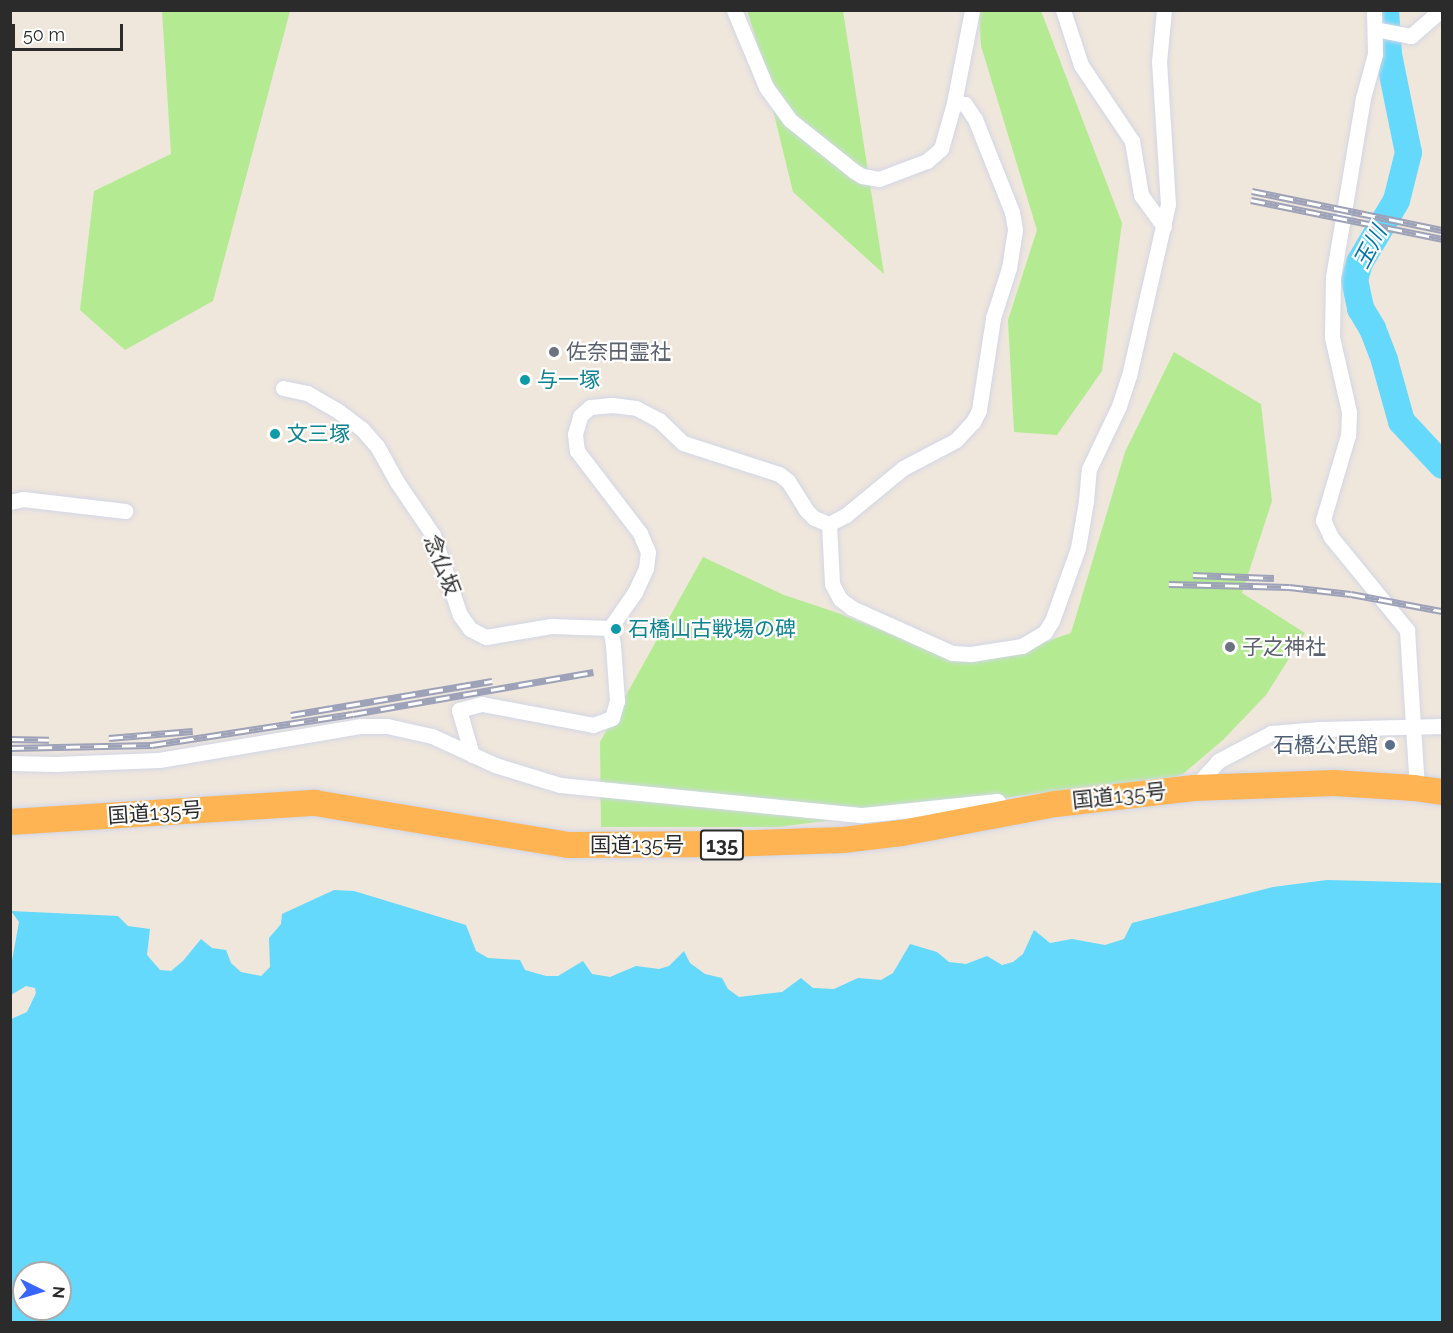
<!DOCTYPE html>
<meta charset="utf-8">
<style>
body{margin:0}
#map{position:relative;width:1453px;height:1333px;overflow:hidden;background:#efe6dc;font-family:Raleway,"Noto Sans JP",sans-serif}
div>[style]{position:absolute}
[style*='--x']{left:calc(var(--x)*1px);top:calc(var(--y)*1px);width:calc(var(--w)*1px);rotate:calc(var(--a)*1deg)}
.green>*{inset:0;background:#b4eb92}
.water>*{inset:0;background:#64d9fc}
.river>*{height:27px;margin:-13.5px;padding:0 13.5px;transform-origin:13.5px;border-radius:13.5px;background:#64d9fc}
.roads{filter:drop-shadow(0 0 2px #d1d6e6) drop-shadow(0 0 2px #d1d6e6)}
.minor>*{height:15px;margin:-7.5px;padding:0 7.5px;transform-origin:7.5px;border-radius:7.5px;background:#fff}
.trunk>*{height:26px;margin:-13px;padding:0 13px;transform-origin:13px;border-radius:13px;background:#ffb453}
.rail>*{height:7px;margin-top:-3.5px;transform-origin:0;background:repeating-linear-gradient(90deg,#fff 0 14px,#9ea2b8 0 28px);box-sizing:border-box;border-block:2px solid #9ea2b8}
.dots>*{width:16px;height:16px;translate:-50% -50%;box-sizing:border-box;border:3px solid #fff;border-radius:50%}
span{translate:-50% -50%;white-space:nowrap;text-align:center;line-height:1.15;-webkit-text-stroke:4.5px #fff;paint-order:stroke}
.shield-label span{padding:2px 4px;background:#fff;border:2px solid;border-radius:4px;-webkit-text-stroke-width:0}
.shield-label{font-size:20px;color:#2b2b2b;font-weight:700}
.worship-label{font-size:21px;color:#5b616d}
.left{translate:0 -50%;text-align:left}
.culture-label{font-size:21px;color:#0d838f}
.street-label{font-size:21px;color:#2b2b2b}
.service-label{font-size:21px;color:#4e5e75}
.right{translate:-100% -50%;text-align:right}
.water-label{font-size:22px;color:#0076aa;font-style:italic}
.frame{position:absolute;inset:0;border:12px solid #2b2b2b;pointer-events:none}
.north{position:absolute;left:12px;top:1261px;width:60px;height:60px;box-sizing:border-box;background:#fff;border:2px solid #aaa;border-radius:50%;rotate:95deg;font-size:16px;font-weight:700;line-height:24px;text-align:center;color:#2b2b2b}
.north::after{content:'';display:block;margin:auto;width:21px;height:27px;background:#3865ff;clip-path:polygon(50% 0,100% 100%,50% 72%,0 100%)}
.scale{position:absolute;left:12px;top:24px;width:111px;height:27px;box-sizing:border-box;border:3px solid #2b2b2b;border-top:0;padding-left:8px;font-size:18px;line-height:21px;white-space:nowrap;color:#2b2b2b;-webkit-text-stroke:4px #fff;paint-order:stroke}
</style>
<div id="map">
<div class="green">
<div style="clip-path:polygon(162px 11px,290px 11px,213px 301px,125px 350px,80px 310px,94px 191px,171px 154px)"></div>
<div style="clip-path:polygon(747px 11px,843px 11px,884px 274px,793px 192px,755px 36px)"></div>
<div style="clip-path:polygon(979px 11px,1041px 11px,1122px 223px,1102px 371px,1057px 435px,1014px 432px,1008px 320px,1037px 230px,981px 46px)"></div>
<div style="clip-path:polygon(1174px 352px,1261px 404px,1272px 501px,1242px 593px,1305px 633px,1266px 695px,1223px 740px,1183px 774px,1145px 788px,1065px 790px,778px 827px,601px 827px,600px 742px,703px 557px,784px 595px,835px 612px,923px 646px,1022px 650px,1071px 633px,1125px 452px)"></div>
</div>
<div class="water">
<div style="clip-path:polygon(evenodd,1327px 880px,1442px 883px,1442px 1322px,11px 1322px,11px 1019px,27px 1012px,36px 993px,35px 988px,26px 986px,11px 995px,11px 966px,19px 922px,11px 911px,118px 916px,128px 926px,150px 929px,147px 955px,160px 970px,171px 971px,183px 961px,201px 939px,212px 948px,226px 950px,231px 963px,241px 972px,261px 976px,270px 967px,269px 938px,281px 924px,282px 914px,334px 890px,354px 891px,466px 925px,476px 951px,488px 958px,520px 960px,525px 970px,546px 976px,558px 976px,583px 961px,592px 974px,610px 977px,636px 966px,659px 969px,669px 966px,684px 951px,690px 963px,705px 974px,722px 978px,728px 989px,739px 997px,782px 992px,801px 978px,813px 988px,834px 989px,858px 978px,881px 980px,893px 973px,910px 944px,937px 952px,949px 962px,966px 964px,987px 956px,1002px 965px,1013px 962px,1023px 954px,1034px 930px,1050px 943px,1072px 939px,1105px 945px,1124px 939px,1132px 923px,1273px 887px,1327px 880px,24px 1273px,60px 1273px,60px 1309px,24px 1309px,24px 1273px)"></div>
</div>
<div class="river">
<div style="--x:1385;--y:10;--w:44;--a:86.1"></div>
<div style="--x:1388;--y:54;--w:100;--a:78.5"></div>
<div style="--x:1408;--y:152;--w:49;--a:104"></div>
<div style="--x:1396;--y:200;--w:72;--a:120.8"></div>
<div style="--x:1359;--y:262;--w:18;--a:106"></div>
<div style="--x:1354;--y:279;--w:30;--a:78"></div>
<div style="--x:1360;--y:308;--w:23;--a:59"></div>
<div style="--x:1372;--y:328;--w:34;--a:69"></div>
<div style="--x:1384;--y:360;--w:63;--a:74.4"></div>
<div style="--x:1401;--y:421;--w:60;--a:47"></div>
</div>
<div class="roads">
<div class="minor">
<div style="--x:734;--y:10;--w:83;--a:67.4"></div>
<div style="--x:766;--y:87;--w:41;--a:54"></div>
<div style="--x:790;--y:120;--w:82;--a:38.6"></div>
<div style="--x:854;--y:171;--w:9;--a:32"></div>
<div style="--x:862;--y:176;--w:17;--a:10"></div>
<div style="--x:879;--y:179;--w:51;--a:-20.6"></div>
<div style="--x:927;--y:161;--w:18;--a:-41"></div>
<div style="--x:941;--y:149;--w:48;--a:-74.2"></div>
<div style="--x:954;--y:103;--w:95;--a:-79"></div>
<div style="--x:1063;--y:10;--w:58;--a:71.9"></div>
<div style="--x:1081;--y:65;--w:92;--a:56.1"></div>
<div style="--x:1132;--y:141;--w:55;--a:80.5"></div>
<div style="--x:1141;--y:195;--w:39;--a:54"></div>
<div style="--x:1374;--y:10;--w:44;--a:88.7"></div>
<div style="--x:1375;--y:54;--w:46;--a:105.3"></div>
<div style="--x:1363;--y:98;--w:182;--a:99.5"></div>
<div style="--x:1333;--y:278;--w:59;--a:91"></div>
<div style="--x:1332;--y:337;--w:77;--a:77.2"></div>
<div style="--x:1349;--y:412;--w:23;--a:92"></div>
<div style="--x:1348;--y:435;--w:89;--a:106.4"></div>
<div style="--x:1323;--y:520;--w:19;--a:65"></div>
<div style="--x:1331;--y:537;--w:120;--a:50.7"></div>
<div style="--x:1407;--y:630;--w:158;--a:86.4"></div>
<div style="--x:1375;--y:29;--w:37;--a:11"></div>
<div style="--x:1411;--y:36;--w:40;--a:-41"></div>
<div style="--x:283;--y:388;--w:25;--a:12"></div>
<div style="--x:307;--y:393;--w:36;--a:30"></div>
<div style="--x:338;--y:411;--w:30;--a:37"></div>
<div style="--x:362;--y:429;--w:23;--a:49"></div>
<div style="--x:377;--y:446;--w:41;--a:60.9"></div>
<div style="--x:397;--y:482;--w:64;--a:55.8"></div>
<div style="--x:433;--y:535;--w:84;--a:71.4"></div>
<div style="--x:460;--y:615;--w:17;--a:54"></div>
<div style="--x:470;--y:629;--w:18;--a:27"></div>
<div style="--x:486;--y:637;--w:66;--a:-9.6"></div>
<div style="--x:551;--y:626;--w:59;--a:1.9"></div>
<div style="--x:10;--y:502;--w:13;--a:-13"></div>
<div style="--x:23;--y:499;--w:103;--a:6.7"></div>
<div style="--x:829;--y:524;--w:60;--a:87.1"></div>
<div style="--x:832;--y:584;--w:17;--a:62"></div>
<div style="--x:840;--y:599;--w:15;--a:37"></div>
<div style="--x:852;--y:608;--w:110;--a:24.2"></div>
<div style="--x:952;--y:653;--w:19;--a:3"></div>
<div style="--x:971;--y:654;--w:52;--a:-8.9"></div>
<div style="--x:1022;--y:646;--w:27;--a:-31"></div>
<div style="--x:1045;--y:632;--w:13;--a:-58"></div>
<div style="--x:1052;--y:621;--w:77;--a:-70.4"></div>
<div style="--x:1078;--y:548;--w:48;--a:-80.3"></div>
<div style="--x:1086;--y:501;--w:32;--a:-85"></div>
<div style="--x:1089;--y:469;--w:70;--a:-64.5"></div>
<div style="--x:1119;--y:406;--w:32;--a:-72"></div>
<div style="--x:1129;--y:376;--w:176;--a:-77.2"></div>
<div style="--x:1168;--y:204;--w:142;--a:-93.6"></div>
<div style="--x:1159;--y:62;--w:52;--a:-84.5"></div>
<div style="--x:610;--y:628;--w:44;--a:-55.2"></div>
<div style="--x:635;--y:592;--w:26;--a:-65"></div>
<div style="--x:646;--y:568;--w:16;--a:-83"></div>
<div style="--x:648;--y:552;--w:21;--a:-113"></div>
<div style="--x:640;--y:533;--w:103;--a:-127.5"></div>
<div style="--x:577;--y:451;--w:17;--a:-97"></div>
<div style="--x:575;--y:434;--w:19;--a:-74"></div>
<div style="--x:580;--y:416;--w:13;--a:-42"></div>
<div style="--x:590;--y:407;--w:22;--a:-5"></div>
<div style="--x:612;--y:405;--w:24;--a:7"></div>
<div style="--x:636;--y:408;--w:26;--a:28"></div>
<div style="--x:659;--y:420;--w:33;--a:44"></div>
<div style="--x:683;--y:443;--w:101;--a:17.9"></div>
<div style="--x:779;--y:474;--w:11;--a:38"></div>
<div style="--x:788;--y:481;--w:34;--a:58"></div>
<div style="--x:806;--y:510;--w:11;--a:45"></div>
<div style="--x:814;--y:518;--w:16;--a:22"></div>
<div style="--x:829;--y:524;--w:19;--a:-28"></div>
<div style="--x:846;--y:515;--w:74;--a:-39.5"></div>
<div style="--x:903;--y:468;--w:60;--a:-27.8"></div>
<div style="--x:956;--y:440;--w:25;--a:-47"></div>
<div style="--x:973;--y:422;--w:13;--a:-63"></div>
<div style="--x:979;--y:410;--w:93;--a:-81.3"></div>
<div style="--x:993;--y:318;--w:52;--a:-72.3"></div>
<div style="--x:1009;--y:268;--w:39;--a:-81"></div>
<div style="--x:1015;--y:229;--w:17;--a:-100"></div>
<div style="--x:1012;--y:212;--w:100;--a:-111.7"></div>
<div style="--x:975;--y:119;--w:18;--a:-124"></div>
<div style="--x:965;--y:104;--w:11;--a:-175"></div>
<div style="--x:472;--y:755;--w:47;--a:-106.1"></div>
<div style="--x:459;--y:710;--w:24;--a:-15"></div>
<div style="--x:482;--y:704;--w:113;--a:10.7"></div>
<div style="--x:593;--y:725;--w:20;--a:-20"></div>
<div style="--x:612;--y:718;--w:18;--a:-74"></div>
<div style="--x:617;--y:701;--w:56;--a:-94.1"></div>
<div style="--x:613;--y:645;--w:17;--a:-100"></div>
<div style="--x:10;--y:763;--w:45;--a:1.3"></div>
<div style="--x:55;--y:764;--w:104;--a:-2.2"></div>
<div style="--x:159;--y:760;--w:205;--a:-9.6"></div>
<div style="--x:361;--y:726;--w:26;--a:0"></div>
<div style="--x:387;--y:726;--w:46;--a:12.5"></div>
<div style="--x:432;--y:736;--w:69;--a:24.7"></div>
<div style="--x:495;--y:765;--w:68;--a:17.1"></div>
<div style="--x:560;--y:785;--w:304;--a:5.7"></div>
<div style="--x:863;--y:815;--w:135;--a:-6"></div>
<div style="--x:997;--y:801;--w:15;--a:48"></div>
<div style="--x:1194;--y:788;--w:36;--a:-48"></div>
<div style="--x:1218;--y:761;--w:60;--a:-27.8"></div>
<div style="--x:1271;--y:733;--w:49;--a:-4.7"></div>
<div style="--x:1320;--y:729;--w:122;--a:-1.4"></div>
</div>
<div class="trunk">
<div style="--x:10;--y:822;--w:306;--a:-3.6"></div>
<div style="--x:315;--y:803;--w:256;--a:9.4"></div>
<div style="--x:568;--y:845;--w:158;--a:-0.4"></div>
<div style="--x:726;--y:844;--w:117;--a:-2"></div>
<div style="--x:843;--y:840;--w:59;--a:-6.8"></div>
<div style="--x:902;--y:833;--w:157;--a:-10.7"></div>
<div style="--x:1056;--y:804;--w:139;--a:-6.6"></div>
<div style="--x:1194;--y:788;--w:140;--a:-2"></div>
<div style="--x:1334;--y:783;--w:80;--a:3.6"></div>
<div style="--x:1414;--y:788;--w:28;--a:8"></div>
</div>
</div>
<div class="rail">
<div style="--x:1252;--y:191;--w:194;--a:11.6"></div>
<div style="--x:1251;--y:200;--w:195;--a:11.5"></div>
<div style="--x:1193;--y:575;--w:81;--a:2.1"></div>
<div style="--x:1169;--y:584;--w:120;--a:1.4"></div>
<div style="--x:1289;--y:587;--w:62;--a:6.4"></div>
<div style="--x:1351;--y:594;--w:93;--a:10.6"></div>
<div style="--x:291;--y:715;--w:204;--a:-9.6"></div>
<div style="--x:109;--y:738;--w:84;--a:-4.8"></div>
<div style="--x:10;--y:739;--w:39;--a:1"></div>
<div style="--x:10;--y:748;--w:142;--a:-1.2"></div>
<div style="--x:152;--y:745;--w:203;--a:-8.8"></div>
<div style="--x:353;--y:714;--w:244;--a:-9.9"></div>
</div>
<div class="dots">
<div style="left:554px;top:352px;background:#6b7280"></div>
<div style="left:525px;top:380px;background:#0f9aa8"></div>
<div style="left:275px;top:434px;background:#0f9aa8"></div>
<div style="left:616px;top:629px;background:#0f9aa8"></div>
<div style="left:1230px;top:647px;background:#6b7280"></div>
<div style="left:1390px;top:745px;background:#5c6f8a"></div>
</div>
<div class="shield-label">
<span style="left:722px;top:845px">135</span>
</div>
<div class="worship-label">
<span class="left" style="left:566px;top:352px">佐奈田霊社</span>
<span class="left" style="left:1242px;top:647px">子之神社</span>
</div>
<div class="culture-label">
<span class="left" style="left:537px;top:380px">与一塚</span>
<span class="left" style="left:287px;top:434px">文三塚</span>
<span class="left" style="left:628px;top:629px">石橋山古戦場の碑</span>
</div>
<div class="street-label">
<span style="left:442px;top:565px;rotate:69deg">念仏坂</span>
<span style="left:1119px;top:796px;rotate:-6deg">国道135号</span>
<span style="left:155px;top:813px;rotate:-4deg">国道135号</span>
<span style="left:637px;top:845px">国道135号</span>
</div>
<div class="service-label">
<span class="right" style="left:1378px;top:745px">石橋公民館</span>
</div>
<div class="water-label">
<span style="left:1370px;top:247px;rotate:-62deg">玉川</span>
</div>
<div class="frame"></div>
<div class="north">N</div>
<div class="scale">50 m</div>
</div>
